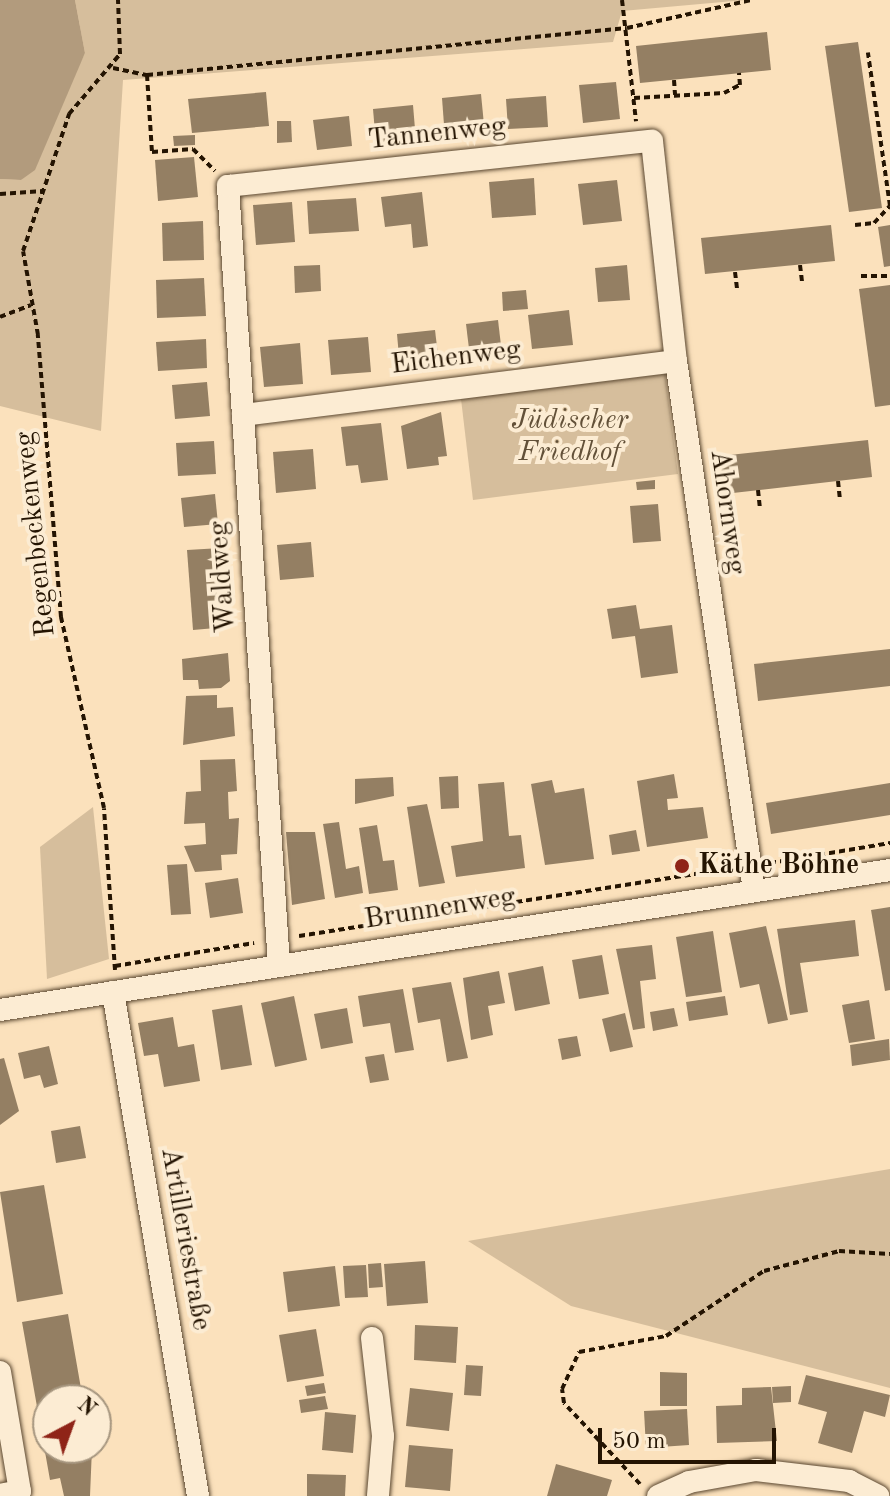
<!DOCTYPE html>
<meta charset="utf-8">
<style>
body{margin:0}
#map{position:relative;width:890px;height:1496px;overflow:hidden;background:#fbe1bc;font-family:"Old Standard TT",serif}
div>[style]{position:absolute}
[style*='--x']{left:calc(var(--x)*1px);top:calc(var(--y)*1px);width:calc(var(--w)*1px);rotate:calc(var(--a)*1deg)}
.green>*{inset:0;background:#d6be9c}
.water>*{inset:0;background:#b29b7d}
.building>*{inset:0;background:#947f63}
.path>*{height:4px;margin-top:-2px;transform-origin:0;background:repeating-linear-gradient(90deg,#241402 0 6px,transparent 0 10px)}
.roads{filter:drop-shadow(0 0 2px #5a4730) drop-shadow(0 0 2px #5a4730)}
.minor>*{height:22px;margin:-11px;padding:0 11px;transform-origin:11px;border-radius:11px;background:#fcecd3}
.dots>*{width:22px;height:22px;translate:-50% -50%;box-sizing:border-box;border:4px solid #fcecd3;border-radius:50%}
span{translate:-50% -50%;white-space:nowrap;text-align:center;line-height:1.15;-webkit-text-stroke:8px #fcecd3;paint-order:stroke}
.street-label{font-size:28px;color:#241402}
.park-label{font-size:28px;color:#625038;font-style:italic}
.poi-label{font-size:28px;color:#241402;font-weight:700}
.left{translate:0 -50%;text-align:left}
.north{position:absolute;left:32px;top:1384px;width:80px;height:80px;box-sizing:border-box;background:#fcecd3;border:2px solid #a6967f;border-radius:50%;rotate:41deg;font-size:22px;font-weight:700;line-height:32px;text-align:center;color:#241402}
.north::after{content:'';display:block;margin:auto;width:28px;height:36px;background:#8f2418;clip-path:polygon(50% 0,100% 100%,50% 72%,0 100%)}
.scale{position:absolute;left:598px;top:1428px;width:178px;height:36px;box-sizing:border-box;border:4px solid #241402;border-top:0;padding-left:10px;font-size:24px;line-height:28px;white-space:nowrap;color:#241402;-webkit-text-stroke:6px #fcecd3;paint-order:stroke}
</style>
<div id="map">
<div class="green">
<div style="clip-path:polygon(75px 0,745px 0,622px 11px,613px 42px,123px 80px,101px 431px,0 406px,0 179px,21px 180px,85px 53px)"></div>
<div style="clip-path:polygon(665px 374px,678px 474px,473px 500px,461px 399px)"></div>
<div style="clip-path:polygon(93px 807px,109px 959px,47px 979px,40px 847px)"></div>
<div style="clip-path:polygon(890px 1169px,890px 1388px,571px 1306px,468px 1241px)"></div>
</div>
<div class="water">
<div style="clip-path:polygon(0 0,75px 0,85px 53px,35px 170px,21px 180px,0 179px)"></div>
</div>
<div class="building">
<div style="clip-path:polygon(767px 32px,771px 70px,640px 83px,636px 46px)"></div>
<div style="clip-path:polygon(858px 42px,882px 208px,849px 212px,825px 46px)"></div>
<div style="clip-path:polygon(616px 82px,620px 119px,583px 123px,579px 85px)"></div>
<div style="clip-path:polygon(266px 92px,269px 126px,192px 133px,188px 99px)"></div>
<div style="clip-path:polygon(481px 94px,485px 135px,445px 138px,442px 98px)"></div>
<div style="clip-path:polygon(546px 96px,548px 127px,508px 129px,506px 99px)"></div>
<div style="clip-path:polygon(413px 105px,416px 141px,376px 144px,373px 109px)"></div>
<div style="clip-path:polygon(349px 116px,352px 146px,317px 150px,313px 120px)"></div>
<div style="clip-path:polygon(277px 121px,291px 121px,292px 142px,277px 143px)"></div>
<div style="clip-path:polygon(195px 135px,195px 145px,174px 146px,173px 136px)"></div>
<div style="clip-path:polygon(194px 157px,198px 197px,158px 201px,155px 160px)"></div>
<div style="clip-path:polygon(534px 178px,536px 215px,492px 218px,489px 182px)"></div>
<div style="clip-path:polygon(617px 180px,622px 221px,583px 225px,578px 184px)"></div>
<div style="clip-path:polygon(422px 192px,428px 246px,413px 248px,411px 224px,385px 227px,381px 197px)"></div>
<div style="clip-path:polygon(356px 198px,359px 231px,309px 234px,307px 201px)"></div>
<div style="clip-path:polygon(292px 202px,295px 242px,256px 245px,253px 205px)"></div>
<div style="clip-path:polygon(203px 221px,204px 260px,163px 261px,162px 223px)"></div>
<div style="clip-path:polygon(831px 225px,835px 261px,705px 274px,701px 238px)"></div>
<div style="clip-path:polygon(890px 225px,890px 266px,884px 267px,878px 227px)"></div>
<div style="clip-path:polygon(320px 265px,321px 291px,295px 293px,294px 266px)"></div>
<div style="clip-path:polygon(627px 265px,630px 300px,598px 302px,595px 268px)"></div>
<div style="clip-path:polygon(204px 278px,206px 316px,157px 318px,156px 280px)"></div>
<div style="clip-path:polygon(890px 285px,890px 405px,875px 407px,859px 289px)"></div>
<div style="clip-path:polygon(526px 290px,528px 309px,503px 311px,502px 292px)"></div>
<div style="clip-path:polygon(569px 310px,573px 345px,532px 349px,528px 315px)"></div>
<div style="clip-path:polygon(498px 320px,502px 354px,470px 357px,466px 324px)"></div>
<div style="clip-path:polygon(435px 330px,439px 364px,400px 368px,397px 334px)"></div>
<div style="clip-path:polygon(368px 337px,371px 372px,331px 375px,328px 340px)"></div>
<div style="clip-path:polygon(206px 339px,207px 368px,158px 371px,156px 342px)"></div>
<div style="clip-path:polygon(300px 343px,303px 384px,264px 387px,260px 347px)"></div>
<div style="clip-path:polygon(207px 382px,210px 416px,175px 419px,172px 385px)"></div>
<div style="clip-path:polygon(441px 412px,447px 456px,438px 457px,439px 465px,407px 469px,401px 426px)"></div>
<div style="clip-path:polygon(381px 423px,388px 480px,361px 483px,358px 465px,346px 466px,341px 427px)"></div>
<div style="clip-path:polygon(868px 440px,872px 477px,724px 494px,720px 456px)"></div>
<div style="clip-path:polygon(214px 441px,216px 474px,178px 476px,176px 443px)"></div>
<div style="clip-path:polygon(313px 449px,316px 489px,276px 493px,273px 452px)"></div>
<div style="clip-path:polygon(655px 480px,655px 489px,637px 490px,636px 482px)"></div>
<div style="clip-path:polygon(215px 494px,218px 524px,184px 527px,181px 498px)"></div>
<div style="clip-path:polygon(658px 504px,661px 541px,633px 543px,630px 506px)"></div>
<div style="clip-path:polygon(311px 542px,314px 577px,280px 580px,277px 545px)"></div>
<div style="clip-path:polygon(221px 548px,227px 627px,193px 630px,187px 550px)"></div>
<div style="clip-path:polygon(636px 605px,640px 629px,672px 625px,678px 673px,641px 678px,635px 636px,612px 639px,607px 609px)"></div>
<div style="clip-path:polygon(890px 649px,890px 686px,758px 701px,754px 664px)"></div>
<div style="clip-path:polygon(228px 653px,230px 681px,221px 688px,199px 689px,198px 680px,183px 680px,182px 659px)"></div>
<div style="clip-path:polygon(217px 695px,217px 708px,233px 707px,235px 736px,183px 745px,186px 696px)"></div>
<div style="clip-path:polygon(235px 759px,237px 791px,228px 792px,229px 819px,239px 818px,237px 854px,221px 855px,222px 870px,195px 872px,184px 846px,206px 844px,205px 823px,184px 824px,186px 792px,201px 791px,200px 760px)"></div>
<div style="clip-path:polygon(674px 774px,678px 798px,667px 799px,668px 810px,703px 807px,708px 838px,647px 847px,637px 781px)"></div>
<div style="clip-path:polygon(458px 776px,459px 808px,441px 809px,439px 777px)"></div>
<div style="clip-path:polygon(393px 777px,394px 796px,355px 804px,355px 779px)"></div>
<div style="clip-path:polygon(552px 780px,555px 793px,584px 788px,594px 859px,545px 865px,531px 784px)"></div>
<div style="clip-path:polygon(504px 782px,509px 836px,521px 835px,525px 868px,456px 877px,451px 846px,483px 841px,478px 784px)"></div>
<div style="clip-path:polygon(890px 783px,890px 815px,771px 834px,766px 803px)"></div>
<div style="clip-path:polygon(427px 804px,445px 883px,419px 887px,407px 807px)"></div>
<div style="clip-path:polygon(339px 822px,346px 869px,359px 866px,363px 893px,335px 898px,323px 824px)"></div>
<div style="clip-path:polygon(377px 825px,383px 861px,394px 860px,398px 890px,369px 894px,359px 828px)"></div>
<div style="clip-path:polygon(636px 830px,640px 851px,612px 855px,609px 835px)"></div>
<div style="clip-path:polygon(286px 832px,315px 832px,325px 899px,292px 905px)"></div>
<div style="clip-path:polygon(187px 864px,191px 914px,171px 915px,167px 865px)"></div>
<div style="clip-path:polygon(238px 878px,243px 913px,210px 918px,205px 883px)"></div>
<div style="clip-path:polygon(890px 907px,890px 990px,885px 991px,871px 910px)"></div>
<div style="clip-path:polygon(855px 920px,859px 956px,800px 963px,808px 1012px,790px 1015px,777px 929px)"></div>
<div style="clip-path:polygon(766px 926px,788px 1020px,768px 1024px,759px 984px,740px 988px,729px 933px)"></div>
<div style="clip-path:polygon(713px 931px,722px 992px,686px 997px,676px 937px)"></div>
<div style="clip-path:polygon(652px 945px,656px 979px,640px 981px,645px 1028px,633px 1030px,616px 949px)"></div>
<div style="clip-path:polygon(602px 955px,609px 994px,579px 999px,572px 960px)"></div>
<div style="clip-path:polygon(543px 966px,550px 1004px,515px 1011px,508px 973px)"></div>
<div style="clip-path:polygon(499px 971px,505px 1003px,488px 1006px,493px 1035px,471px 1040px,463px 978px)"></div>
<div style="clip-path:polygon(451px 982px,468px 1058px,447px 1062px,440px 1019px,418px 1023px,412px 988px)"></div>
<div style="clip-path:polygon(403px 989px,414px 1050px,395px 1053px,390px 1023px,363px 1027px,358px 996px)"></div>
<div style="clip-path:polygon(294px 996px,307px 1060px,275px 1067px,261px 1003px)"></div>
<div style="clip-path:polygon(725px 996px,728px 1015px,689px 1021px,686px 1002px)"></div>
<div style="clip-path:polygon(869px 1000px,875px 1039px,849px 1043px,842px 1005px)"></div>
<div style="clip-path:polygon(242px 1005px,252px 1065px,221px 1070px,212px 1010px)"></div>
<div style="clip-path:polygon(347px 1008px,353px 1043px,321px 1049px,314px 1014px)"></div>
<div style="clip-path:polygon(674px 1008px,678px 1026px,653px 1031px,650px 1012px)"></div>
<div style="clip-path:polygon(625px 1013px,633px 1047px,610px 1052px,602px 1019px)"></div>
<div style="clip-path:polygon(173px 1017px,178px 1047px,194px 1044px,200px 1081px,164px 1087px,158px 1054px,144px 1056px,138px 1023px)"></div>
<div style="clip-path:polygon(577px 1036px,581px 1056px,562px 1060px,558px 1039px)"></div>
<div style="clip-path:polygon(889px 1039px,890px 1060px,852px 1066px,850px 1045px)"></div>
<div style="clip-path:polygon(49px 1046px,58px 1084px,44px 1088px,40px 1075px,24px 1079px,18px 1053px)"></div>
<div style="clip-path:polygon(384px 1054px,389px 1080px,370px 1083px,365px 1057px)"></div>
<div style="clip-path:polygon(4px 1058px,19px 1111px,0 1125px,0 1059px)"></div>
<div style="clip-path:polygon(80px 1126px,86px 1158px,56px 1163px,51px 1131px)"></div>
<div style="clip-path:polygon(44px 1185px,63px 1294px,17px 1302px,0 1192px)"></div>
<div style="clip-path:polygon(425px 1261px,428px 1303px,387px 1306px,384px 1264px)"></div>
<div style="clip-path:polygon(381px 1263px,383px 1287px,369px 1288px,368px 1264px)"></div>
<div style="clip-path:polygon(366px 1265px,368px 1297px,345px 1298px,343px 1266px)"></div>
<div style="clip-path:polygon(335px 1266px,340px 1306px,288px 1312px,283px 1272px)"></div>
<div style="clip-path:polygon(68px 1314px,83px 1400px,48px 1400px,48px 1448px,92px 1448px,90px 1496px,64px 1496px,60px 1478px,50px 1480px,22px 1322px)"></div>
<div style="clip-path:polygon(415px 1325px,458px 1327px,456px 1363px,414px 1360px)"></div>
<div style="clip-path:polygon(316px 1329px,324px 1376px,287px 1382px,279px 1335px)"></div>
<div style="clip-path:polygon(466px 1365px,483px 1366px,481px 1396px,464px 1395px)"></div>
<div style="clip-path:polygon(660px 1372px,687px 1373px,687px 1406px,660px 1406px)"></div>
<div style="clip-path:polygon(806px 1375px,890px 1395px,885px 1417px,864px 1411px,852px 1453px,818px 1443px,827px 1412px,798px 1404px)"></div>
<div style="clip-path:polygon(324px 1383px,326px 1393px,307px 1396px,305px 1386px)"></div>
<div style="clip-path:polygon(791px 1386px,791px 1402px,773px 1403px,772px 1387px)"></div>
<div style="clip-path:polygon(771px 1387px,777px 1441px,717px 1443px,716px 1406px,742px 1405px,742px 1388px)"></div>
<div style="clip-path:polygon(410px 1388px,453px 1393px,449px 1431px,406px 1426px)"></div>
<div style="clip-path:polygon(325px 1396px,328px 1409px,301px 1413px,299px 1400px)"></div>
<div style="clip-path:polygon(687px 1409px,689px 1445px,646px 1448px,644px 1411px)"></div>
<div style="clip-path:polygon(325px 1412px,356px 1415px,353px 1453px,322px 1450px)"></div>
<div style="clip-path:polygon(409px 1445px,453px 1449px,450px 1491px,405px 1487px)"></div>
<div style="clip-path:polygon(556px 1464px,612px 1480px,607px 1496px,547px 1496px)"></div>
<div style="clip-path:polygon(307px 1474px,346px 1475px,345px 1496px,307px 1496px)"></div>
</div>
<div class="path">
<div style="--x:622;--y:0;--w:122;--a:83.4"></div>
<div style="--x:113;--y:68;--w:35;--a:12"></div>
<div style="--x:147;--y:75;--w:482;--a:-5.6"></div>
<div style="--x:627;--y:28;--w:127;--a:-12.7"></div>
<div style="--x:147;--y:75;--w:77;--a:86.3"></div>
<div style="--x:152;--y:152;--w:41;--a:-4.2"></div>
<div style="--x:193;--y:149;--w:31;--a:45"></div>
<div style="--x:674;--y:80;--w:15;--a:86"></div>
<div style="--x:634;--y:98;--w:90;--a:-3.2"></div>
<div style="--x:724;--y:93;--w:18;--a:-27"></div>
<div style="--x:740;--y:85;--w:12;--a:-95"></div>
<div style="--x:0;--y:194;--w:43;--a:-4"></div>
<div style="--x:855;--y:225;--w:19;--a:-6"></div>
<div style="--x:874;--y:223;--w:23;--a:-47"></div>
<div style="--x:890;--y:206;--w:155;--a:-98.2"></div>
<div style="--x:800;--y:265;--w:17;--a:83"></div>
<div style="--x:735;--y:272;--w:17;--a:83"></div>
<div style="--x:861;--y:276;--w:29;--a:0"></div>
<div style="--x:0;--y:317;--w:33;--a:-21"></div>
<div style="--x:838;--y:481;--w:18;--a:84"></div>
<div style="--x:758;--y:490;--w:18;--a:84"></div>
<div style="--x:770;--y:863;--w:122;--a:-9.5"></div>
<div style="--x:299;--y:936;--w:435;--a:-8.9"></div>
<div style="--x:115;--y:966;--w:141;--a:-9.4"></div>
<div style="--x:115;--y:970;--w:162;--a:-93.9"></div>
<div style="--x:104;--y:808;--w:196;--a:-102.7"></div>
<div style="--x:61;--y:617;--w:283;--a:-94.7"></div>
<div style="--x:38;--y:335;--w:85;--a:-100.1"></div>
<div style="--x:23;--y:251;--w:145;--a:-71.4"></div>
<div style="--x:69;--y:114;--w:79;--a:-49.6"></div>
<div style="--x:120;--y:54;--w:54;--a:-92.1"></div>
<div style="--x:640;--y:1484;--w:111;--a:-133.2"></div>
<div style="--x:564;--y:1403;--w:14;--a:-98"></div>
<div style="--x:562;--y:1389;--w:41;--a:-65.3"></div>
<div style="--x:579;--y:1352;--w:88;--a:-10.4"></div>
<div style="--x:666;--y:1336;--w:118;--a:-33.6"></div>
<div style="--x:764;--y:1271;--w:78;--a:-14.9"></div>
<div style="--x:839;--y:1251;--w:51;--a:3.4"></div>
</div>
<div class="roads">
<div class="minor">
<div style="--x:243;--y:415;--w:436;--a:-7.1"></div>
<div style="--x:279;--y:965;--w:781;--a:-93.75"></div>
<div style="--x:228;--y:186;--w:426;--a:-6.1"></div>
<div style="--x:652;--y:141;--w:221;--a:83.8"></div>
<div style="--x:676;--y:361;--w:535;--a:81.61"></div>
<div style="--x:113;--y:992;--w:511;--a:80.43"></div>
<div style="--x:0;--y:1010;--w:901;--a:-8.94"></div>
<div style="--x:372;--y:1338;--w:99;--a:83.6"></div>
<div style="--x:383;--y:1436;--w:60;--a:94.8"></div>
<div style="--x:0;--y:1372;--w:121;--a:80.5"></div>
<div style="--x:20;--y:1491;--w:20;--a:169"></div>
<div style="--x:658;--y:1496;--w:34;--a:-24"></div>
<div style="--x:689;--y:1482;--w:68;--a:-10.2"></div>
<div style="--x:756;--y:1470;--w:94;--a:6.7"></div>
<div style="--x:849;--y:1481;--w:33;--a:27"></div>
</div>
</div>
<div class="dots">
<div style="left:682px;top:866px;background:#8f2418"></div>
</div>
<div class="street-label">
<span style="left:437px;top:134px;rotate:-6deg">Tannenweg</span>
<span style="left:456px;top:358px;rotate:-7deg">Eichenweg</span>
<span style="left:727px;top:512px;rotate:82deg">Ahornweg</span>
<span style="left:36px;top:534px;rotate:-96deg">Regenbeckenweg</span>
<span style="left:223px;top:577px;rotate:-94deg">Waldweg</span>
<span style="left:440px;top:909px;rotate:-9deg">Brunnenweg</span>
<span style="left:185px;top:1239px;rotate:80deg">Artilleriestraße</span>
</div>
<div class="park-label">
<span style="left:570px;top:437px">Jüdischer<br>Friedhof</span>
</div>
<div class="poi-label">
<span class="left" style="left:698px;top:866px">Käthe Böhne</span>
</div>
<div class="north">N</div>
<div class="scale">50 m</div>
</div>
